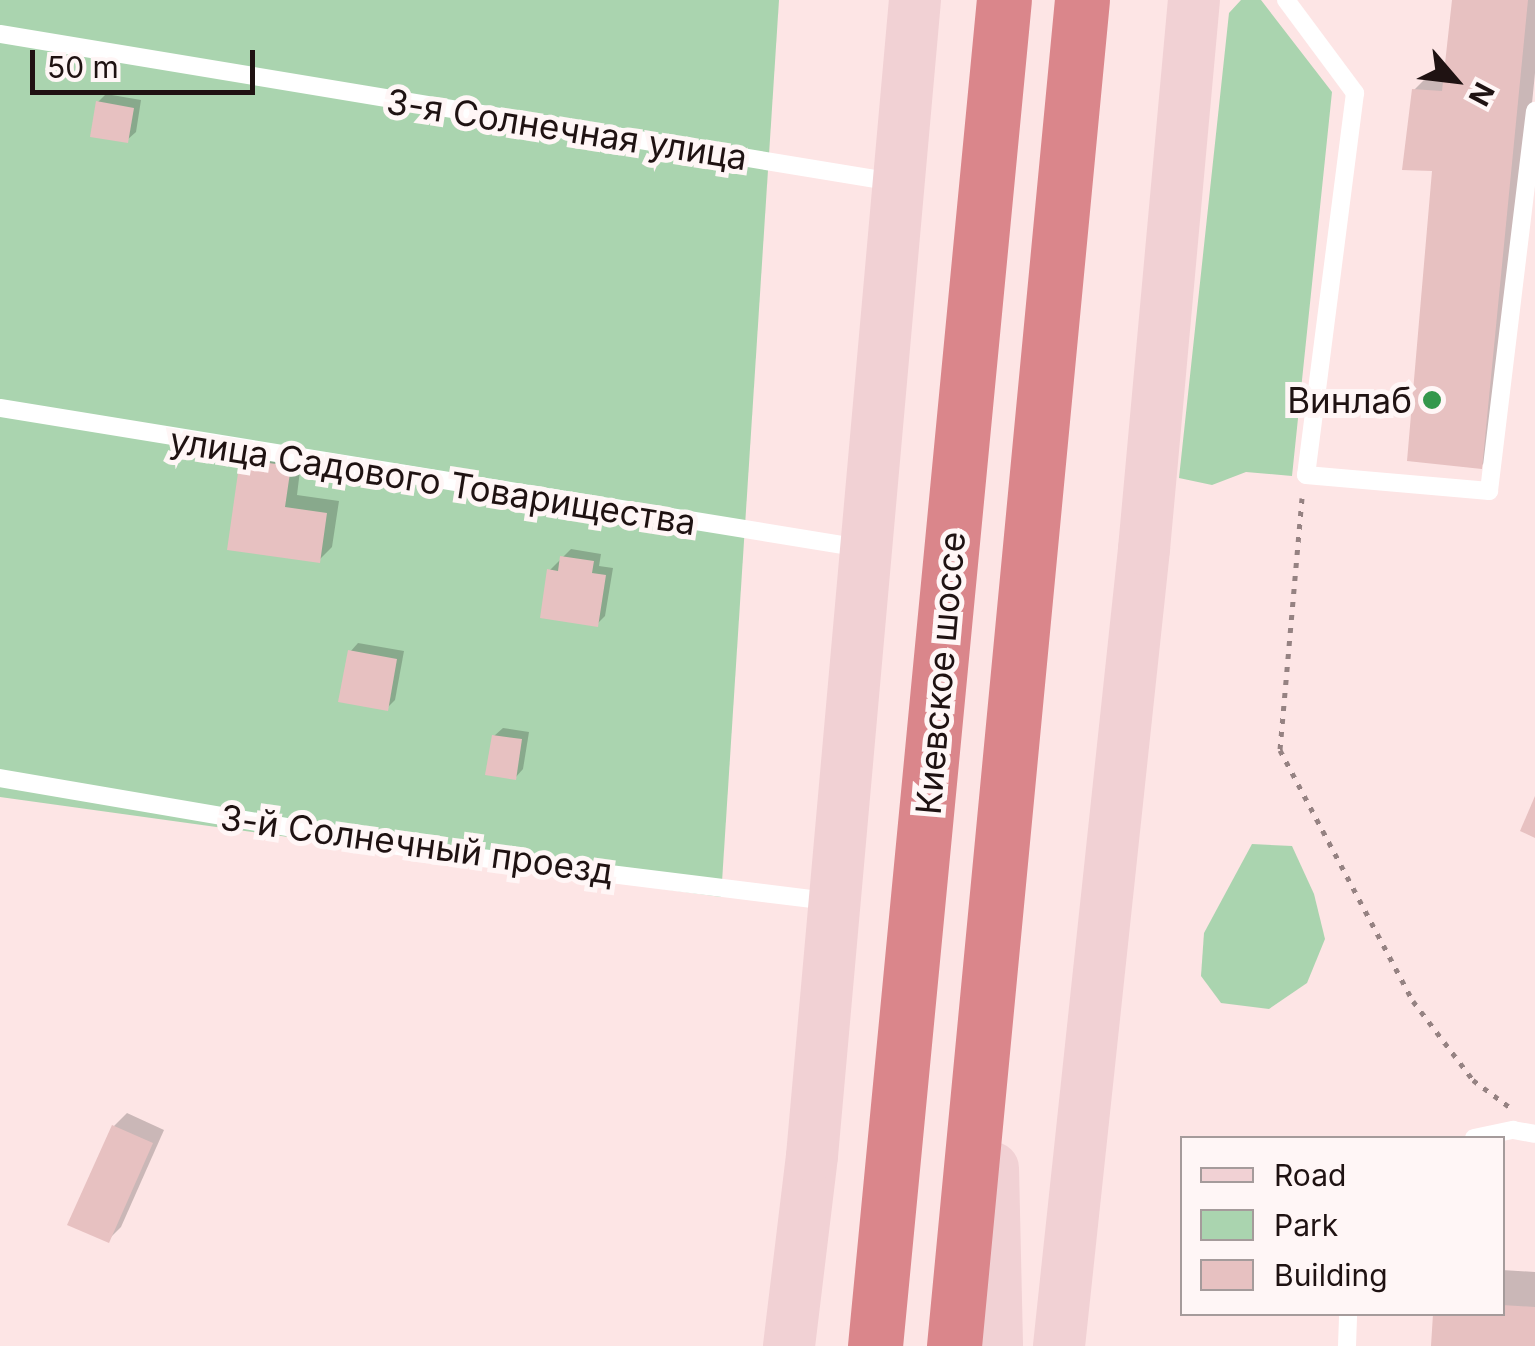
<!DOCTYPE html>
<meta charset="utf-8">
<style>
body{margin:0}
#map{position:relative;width:1535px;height:1346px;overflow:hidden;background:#fde5e5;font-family:Inter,sans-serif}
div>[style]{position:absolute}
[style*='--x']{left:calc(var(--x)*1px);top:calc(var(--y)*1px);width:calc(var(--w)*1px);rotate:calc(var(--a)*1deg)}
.green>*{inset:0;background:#aad4af}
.shadow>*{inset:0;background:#0003}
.building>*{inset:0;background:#e7c1c1}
.path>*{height:5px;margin-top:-2.5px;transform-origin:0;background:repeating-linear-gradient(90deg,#958282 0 5px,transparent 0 13px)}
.service>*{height:18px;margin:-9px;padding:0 9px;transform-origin:9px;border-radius:9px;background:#fff}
.secondary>*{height:52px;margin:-26px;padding:0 26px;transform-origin:26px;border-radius:26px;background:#f1d1d4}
.trunk>*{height:55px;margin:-27.5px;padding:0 27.5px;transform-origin:27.5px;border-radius:27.5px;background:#da868b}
.dots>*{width:28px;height:28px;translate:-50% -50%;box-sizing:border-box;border:5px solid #fff6f6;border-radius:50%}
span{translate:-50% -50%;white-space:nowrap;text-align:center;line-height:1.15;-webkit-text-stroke:10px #fff6f6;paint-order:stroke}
.street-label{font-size:35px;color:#1f1212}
.poi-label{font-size:35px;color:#1f1212}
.right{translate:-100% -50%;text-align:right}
.legend{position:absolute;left:1180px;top:1136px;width:325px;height:180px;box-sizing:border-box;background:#fff6f6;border:2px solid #a59b9b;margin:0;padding:12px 18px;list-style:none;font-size:30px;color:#1f1212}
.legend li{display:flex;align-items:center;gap:20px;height:50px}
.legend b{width:50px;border:2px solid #a59b9b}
.north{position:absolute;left:1405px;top:30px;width:100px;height:100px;-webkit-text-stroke:8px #fff6f6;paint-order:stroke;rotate:118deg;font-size:28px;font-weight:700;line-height:40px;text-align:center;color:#1f1212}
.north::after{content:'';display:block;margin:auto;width:35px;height:45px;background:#1f1212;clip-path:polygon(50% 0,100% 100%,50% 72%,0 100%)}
.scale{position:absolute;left:30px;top:50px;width:225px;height:45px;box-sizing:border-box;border:5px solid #1f1212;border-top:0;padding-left:12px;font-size:30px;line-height:35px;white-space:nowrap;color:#1f1212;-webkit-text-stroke:8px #fff6f6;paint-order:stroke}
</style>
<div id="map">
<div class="green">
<div style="clip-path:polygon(0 0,779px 0,721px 897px,0 797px)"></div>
<div style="clip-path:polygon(1241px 0,1261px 0,1332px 92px,1292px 476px,1246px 472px,1212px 485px,1179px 478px,1229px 13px)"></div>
<div style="clip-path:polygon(1252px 844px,1292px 846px,1314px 894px,1325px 939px,1307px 983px,1269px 1009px,1221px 1003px,1201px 976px,1204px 933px)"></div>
</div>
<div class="shadow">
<div style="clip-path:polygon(1454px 0,1535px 0,1535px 73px,1498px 449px,1481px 466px,1435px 168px,1414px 90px,1432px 72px,1446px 74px)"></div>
<div style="clip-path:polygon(106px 94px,141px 100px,136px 132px,127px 140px,98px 102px)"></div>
<div style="clip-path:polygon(255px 447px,302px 454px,297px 495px,339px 501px,332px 547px,319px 560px,242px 460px)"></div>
<div style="clip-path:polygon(571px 549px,601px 554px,599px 566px,613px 568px,605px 616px,597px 624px,549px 571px)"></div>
<div style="clip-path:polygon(358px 643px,404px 651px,395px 700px,387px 708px,350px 652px)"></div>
<div style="clip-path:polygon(503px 728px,529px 732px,523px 769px,515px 778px,494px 736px)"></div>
<div style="clip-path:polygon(127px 1113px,164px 1130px,121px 1227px,108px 1240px,114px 1126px)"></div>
<div style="clip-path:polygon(1502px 1270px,1535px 1272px,1535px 1346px,1433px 1346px,1436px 1314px,1502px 1314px)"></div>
</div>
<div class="building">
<div style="clip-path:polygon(1452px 0,1528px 0,1482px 469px,1407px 461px,1432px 171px,1402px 170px,1412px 89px,1442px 91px)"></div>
<div style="clip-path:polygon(96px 101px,134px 108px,128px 143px,90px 137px)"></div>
<div style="clip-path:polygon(240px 459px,291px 466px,285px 507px,327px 513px,320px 563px,227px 550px)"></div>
<div style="clip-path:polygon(560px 556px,594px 561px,592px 573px,606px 575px,598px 627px,540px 618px,547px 569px,558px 571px)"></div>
<div style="clip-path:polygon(348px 650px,397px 659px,388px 711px,338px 702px)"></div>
<div style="clip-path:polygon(492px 735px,522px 739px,516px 780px,485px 775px)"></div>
<div style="clip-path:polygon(1535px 796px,1535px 838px,1520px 831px)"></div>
<div style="clip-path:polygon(112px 1125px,153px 1143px,109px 1243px,67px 1225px)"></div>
<div style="clip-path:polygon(1502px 1305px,1535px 1307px,1535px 1346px,1431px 1346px,1433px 1314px,1502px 1314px)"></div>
</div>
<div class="path">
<div style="--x:1302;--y:498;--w:253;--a:95"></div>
<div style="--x:1280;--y:750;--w:284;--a:62.1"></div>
<div style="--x:1413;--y:1001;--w:99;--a:52.8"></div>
<div style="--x:1473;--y:1080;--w:47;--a:36.4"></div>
</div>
<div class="service">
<div style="--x:1286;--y:0;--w:116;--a:53.4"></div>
<div style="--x:1355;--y:93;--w:385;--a:97.3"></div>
<div style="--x:1306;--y:475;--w:184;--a:5"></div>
<div style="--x:1489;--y:491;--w:383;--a:-83.1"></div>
<div style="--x:0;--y:34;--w:905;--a:9.41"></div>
<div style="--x:0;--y:408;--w:873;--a:9.23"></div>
<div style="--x:0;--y:778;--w:440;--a:9.7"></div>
<div style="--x:434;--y:852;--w:398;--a:7.1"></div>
<div style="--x:1474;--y:1138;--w:40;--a:-12"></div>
<div style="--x:1513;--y:1130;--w:22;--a:10"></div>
<div style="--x:1347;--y:1346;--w:32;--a:-88"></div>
</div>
<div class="secondary">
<div style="--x:993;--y:1168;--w:178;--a:88.7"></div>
<div style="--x:789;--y:1346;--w:191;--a:-83.1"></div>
<div style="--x:812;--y:1156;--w:1161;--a:-84.91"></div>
<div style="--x:1059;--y:1346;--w:802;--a:-83.91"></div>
<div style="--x:1144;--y:549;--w:551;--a:-84.8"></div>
</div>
<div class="trunk">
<div style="--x:875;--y:1346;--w:1352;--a:-84.53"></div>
<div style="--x:954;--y:1346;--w:1352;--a:-84.57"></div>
</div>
<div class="dots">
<div style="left:1432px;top:400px;background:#34974b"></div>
</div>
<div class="street-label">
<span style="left:567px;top:129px;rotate:9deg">3-я Солнечная улица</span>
<span style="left:433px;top:481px;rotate:9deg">улица Садового Товарищества</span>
<span style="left:940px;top:673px;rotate:-85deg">Киевское шоссе</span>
<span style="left:417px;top:844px;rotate:8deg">3-й Солнечный проезд</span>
</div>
<div class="poi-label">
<span class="right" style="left:1412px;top:400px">Винлаб</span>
</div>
<ul class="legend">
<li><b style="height:12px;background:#f1d1d4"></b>Road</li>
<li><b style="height:28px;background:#aad4af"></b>Park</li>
<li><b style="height:28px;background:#e7c1c1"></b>Building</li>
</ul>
<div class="north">N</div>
<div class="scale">50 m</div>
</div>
